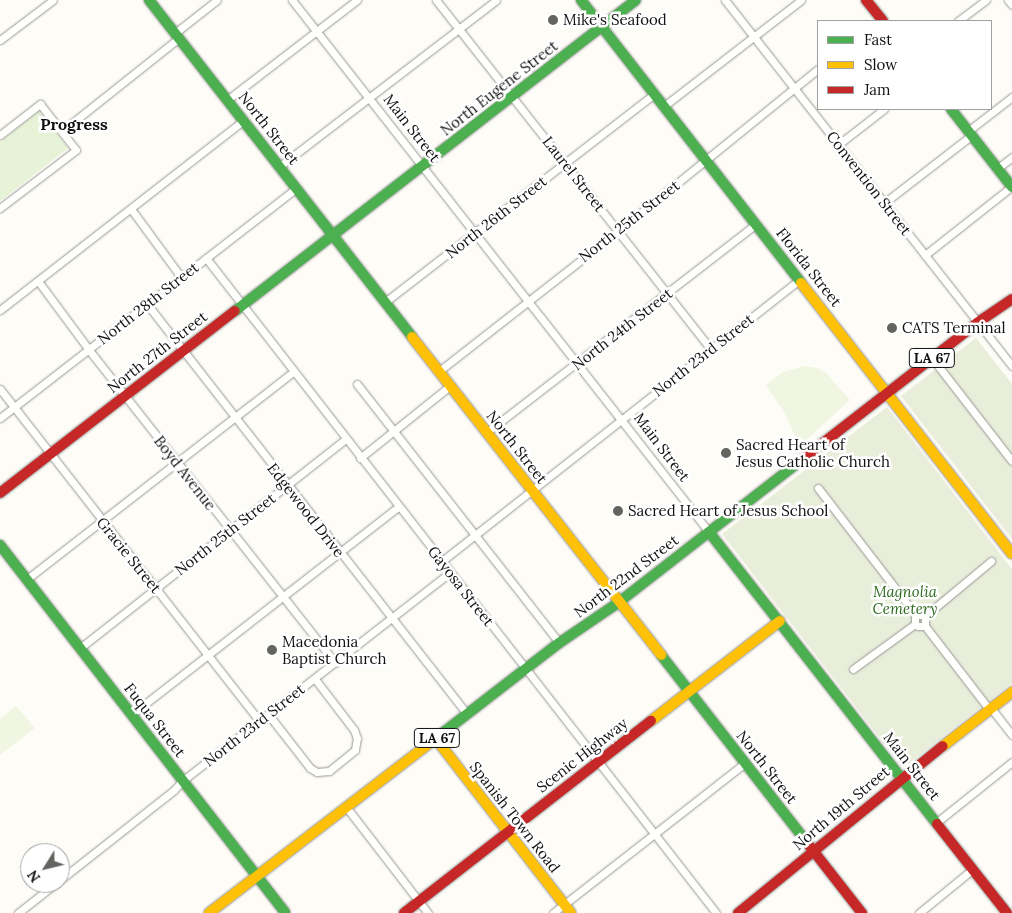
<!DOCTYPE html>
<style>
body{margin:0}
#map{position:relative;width:1012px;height:913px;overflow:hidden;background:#fdfcf7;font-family:Lora,serif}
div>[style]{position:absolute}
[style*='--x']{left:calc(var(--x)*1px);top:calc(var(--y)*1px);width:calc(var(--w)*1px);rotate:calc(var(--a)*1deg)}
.green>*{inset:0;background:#e7f3d7}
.cemetery>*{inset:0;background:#e9eedb}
.pitch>*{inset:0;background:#f0f6e1}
.roads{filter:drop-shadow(0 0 1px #979795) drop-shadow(0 0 1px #979795)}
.street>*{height:7px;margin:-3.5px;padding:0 3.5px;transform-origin:3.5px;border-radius:3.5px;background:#fffffe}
.fast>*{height:10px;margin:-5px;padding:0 5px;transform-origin:5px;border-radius:5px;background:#4caf50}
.slow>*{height:10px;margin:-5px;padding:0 5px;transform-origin:5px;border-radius:5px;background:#ffc107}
.jam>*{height:10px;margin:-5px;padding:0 5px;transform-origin:5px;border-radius:5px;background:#c62828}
.dots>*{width:14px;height:14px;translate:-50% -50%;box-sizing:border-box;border:2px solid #fff;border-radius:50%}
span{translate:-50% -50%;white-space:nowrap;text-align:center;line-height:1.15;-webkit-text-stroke:5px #fff;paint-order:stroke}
.shield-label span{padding:1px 4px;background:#fff;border:1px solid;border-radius:4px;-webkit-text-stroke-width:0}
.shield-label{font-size:14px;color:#111;font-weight:700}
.poi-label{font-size:15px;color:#111}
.left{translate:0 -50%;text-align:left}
.street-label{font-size:15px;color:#111}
.park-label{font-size:15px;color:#2f6b1f;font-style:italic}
.neighbourhood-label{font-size:16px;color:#111;font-weight:700}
.legend{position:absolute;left:817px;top:20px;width:175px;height:90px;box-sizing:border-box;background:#fff;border:1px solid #a0a0a0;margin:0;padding:6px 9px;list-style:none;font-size:15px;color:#111}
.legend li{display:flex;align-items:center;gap:10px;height:25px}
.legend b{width:25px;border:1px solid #a0a0a0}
.north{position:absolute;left:20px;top:843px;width:50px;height:50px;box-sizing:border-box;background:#fff;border:1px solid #a0a0a0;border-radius:50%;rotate:234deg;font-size:14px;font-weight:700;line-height:20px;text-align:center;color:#111}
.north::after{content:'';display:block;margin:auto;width:18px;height:22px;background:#646362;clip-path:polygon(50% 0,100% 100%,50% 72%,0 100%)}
</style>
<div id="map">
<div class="green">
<div style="clip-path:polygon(39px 111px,68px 148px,0 201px,0 142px)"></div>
</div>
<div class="cemetery">
<div style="clip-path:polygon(976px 338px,1012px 384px,1012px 539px,901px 396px)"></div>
<div style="clip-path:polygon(887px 407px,1012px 569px,1012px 683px,903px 768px,722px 534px)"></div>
</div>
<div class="pitch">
<div style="clip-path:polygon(805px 366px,817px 368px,826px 373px,850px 400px,806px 440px,796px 438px,784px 412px,766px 385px,783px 372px)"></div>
<div style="clip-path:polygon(16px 706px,35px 728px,0 755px,0 719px)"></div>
</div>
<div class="roads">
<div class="street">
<div style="--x:292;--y:0;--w:676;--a:51.91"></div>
<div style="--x:436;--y:0;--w:444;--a:51.8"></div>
<div style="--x:725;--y:0;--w:465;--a:51.9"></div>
<div style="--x:1008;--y:0;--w:6;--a:51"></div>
<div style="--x:958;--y:21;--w:35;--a:-37"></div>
<div style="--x:175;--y:33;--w:53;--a:-38.2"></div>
<div style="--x:0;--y:40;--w:66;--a:-37"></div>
<div style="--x:227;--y:100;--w:164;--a:-37.6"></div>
<div style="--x:664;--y:106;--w:173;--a:-37.7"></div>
<div style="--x:62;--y:131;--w:149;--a:-38.5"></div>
<div style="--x:968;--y:131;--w:56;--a:-37.7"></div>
<div style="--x:0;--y:135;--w:51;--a:-37.8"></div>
<div style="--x:40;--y:104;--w:58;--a:52"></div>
<div style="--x:76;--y:150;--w:96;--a:142.7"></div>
<div style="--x:839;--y:144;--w:57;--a:-37.9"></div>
<div style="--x:280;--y:166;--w:272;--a:-37.5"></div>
<div style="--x:998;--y:168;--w:18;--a:-38"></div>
<div style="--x:884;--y:203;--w:111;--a:-37.7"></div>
<div style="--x:131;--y:209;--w:84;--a:53.7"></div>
<div style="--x:925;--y:255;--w:110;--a:-38.3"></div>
<div style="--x:206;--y:258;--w:830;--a:52.09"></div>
<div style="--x:38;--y:281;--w:86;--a:53.5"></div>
<div style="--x:89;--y:350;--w:398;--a:51.8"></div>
<div style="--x:385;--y:302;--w:340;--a:-37.7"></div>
<div style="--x:147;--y:304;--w:520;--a:52.03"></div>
<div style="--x:0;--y:310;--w:308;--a:-37.9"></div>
<div style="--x:932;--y:358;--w:130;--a:52.2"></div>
<div style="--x:439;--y:371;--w:227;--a:-38"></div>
<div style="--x:618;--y:231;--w:257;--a:-39"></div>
<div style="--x:357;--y:384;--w:328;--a:52"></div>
<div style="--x:0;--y:389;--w:421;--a:52"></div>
<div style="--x:0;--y:418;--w:376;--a:-37.8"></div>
<div style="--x:487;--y:432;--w:340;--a:-37.7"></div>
<div style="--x:360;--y:458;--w:115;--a:-38.7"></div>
<div style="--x:818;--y:488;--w:159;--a:52.4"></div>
<div style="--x:442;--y:561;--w:454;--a:-38.2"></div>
<div style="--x:27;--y:579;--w:337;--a:-37.9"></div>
<div style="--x:925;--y:616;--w:86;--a:-39.8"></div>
<div style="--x:925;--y:626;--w:7;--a:180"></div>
<div style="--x:918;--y:626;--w:4;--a:-146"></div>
<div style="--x:915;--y:624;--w:10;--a:-90"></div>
<div style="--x:915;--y:614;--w:10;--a:11"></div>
<div style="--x:925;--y:616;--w:10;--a:90"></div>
<div style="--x:925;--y:626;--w:105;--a:52.4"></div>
<div style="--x:80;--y:648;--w:338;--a:-38.2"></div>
<div style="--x:853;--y:669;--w:77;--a:-36"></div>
<div style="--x:991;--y:708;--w:34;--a:52"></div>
<div style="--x:132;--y:714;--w:337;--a:-37.9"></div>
<div style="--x:268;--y:714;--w:68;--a:52.1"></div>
<div style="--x:310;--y:768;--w:8;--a:30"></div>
<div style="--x:317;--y:772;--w:12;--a:-5"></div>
<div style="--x:329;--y:771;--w:33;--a:-39"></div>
<div style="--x:355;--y:750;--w:12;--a:-81"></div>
<div style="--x:357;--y:738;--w:9;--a:-111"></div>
<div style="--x:354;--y:730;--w:64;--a:-127.4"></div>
<div style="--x:347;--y:808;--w:133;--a:52.4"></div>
<div style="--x:937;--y:822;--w:96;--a:-38.7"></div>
<div style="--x:60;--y:880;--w:145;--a:-38.3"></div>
<div style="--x:174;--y:790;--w:12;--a:-48"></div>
<div style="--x:182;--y:781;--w:340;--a:-37.9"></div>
<div style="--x:18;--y:913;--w:48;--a:-38.3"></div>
<div style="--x:553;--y:913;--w:244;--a:-38"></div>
<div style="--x:919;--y:913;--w:70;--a:-39.2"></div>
</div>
<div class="fast">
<div style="--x:149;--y:0;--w:427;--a:52"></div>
<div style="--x:581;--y:0;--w:358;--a:52.1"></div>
<div style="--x:951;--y:109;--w:99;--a:52"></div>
<div style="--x:235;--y:311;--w:507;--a:-37.8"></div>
<div style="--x:709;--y:532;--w:370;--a:52"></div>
<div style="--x:0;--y:545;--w:465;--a:52.2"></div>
<div style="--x:661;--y:655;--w:239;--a:52.1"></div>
<div style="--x:440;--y:735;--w:150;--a:-37.7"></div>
<div style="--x:559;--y:643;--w:73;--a:-34.3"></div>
<div style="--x:619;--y:602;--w:224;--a:-37.9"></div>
</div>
<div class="slow">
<div style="--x:801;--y:283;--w:343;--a:52.1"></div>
<div style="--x:412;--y:337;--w:404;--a:51.9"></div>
<div style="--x:651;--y:721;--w:163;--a:-37.8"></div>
<div style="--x:436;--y:739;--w:220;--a:52.2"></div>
<div style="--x:943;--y:746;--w:88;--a:-38"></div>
<div style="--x:209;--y:913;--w:292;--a:-37.6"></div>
</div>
<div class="jam">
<div style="--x:866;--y:0;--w:27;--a:51"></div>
<div style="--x:796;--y:464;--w:229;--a:-37.9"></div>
<div style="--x:977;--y:323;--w:42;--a:-34.4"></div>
<div style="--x:0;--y:493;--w:297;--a:-37.8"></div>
<div style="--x:937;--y:824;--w:113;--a:51.8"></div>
<div style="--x:808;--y:844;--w:88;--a:52"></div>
<div style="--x:404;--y:913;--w:313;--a:-37.9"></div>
<div style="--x:738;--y:913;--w:264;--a:-39.2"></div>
</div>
</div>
<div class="dots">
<div style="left:553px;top:20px;background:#646362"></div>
<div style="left:892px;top:328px;background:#646362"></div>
<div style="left:726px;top:453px;background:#646362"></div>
<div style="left:618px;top:511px;background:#646362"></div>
<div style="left:272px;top:650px;background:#646362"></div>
</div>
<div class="shield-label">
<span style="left:932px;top:358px">LA 67</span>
<span style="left:437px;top:738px">LA 67</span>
</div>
<div class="poi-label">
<span class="left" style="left:563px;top:20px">Mike's Seafood</span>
<span class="left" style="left:902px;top:328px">CATS Terminal</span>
<span class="left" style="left:736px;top:453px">Sacred Heart of<br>Jesus Catholic Church</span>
<span class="left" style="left:628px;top:511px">Sacred Heart of Jesus School</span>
<span class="left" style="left:282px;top:650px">Macedonia<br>Baptist Church</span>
</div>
<div class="street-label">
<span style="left:499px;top:88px;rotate:-38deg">North Eugene Street</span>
<span style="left:269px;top:128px;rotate:52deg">North Street</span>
<span style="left:412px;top:128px;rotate:52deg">Main Street</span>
<span style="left:574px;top:174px;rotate:52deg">Laurel Street</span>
<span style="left:869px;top:183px;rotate:52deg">Convention Street</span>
<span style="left:496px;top:217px;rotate:-38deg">North 26th Street</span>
<span style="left:629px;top:221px;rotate:-38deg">North 25th Street</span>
<span style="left:809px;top:267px;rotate:52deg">Florida Street</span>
<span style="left:148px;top:303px;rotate:-38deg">North 28th Street</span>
<span style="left:622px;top:329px;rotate:-38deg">North 24th Street</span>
<span style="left:157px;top:352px;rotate:-38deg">North 27th Street</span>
<span style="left:703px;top:355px;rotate:-38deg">North 23rd Street</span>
<span style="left:517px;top:447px;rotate:52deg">North Street</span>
<span style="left:662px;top:447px;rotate:53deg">Main Street</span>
<span style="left:185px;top:473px;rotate:52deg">Boyd Avenue</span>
<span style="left:306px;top:510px;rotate:52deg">Edgewood Drive</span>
<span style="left:225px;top:534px;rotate:-38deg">North 25th Street</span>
<span style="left:129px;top:555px;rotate:51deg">Gracie Street</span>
<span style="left:626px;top:576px;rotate:-37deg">North 22nd Street</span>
<span style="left:461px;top:586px;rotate:52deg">Gayosa Street</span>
<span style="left:155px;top:720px;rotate:52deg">Fuqua Street</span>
<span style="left:254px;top:725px;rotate:-38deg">North 23rd Street</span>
<span style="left:582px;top:755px;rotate:-38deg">Scenic Highway</span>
<span style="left:912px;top:766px;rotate:52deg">Main Street</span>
<span style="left:767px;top:767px;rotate:52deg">North Street</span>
<span style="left:841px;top:808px;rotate:-40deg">North 19th Street</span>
<span style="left:515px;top:817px;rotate:52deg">Spanish Town Road</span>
</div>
<div class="park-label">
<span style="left:905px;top:600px">Magnolia<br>Cemetery</span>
</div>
<div class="neighbourhood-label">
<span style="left:74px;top:124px">Progress</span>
</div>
<ul class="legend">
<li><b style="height:6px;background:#4caf50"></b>Fast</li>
<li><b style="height:6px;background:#ffc107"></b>Slow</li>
<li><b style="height:6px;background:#c62828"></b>Jam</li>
</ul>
<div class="north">N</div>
</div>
